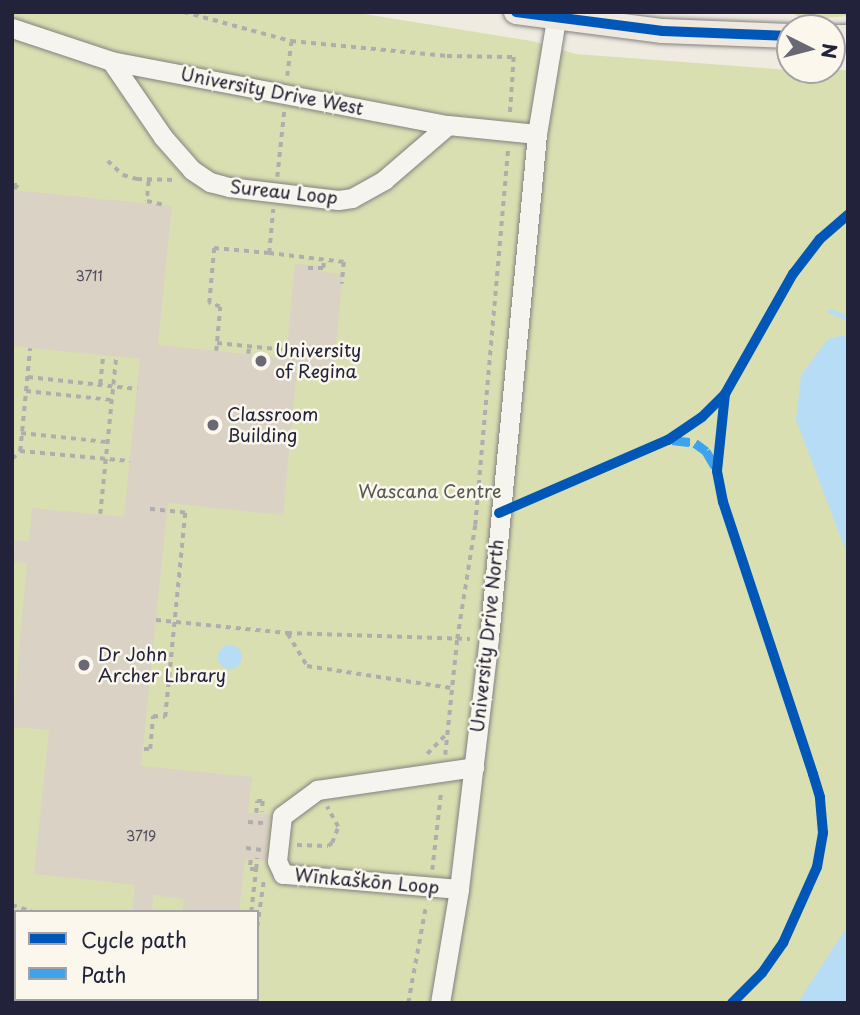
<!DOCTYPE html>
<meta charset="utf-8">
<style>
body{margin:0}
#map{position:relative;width:860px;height:1015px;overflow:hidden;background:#f0ebe1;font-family:"Playpen Sans",sans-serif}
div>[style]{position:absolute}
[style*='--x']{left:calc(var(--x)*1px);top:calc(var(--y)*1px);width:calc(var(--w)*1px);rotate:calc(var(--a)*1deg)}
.green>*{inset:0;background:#dadfb1}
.water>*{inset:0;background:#b7dcf5}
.round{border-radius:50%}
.stream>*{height:5px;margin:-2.5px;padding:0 2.5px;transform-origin:2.5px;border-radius:2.5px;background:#b7dcf5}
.building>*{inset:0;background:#dad2c4}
.path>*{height:3.5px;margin-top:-1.75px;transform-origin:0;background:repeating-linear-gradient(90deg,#afaead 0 5px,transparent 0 10px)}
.roads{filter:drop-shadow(0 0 2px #838181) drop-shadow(0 0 2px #838181)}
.minor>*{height:19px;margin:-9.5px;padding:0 9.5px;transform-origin:9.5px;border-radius:9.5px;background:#f5f4ef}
.major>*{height:24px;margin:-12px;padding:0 12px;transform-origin:12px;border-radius:12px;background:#eee8df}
.quiet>*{height:9px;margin-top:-4.5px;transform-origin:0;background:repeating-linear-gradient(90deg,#3ea2ec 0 18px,transparent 0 27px)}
.cycleway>*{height:10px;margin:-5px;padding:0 5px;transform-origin:5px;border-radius:5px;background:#0057b8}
.dots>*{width:19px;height:19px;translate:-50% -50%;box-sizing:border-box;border:4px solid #fbf7ec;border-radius:50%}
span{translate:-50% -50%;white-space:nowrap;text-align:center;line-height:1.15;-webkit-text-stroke:5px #fbf7ec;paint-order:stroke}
.number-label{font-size:14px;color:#504e5d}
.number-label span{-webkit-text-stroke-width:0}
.street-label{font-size:18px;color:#22223b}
.poi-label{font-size:18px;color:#22223b}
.left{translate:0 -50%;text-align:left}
.park-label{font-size:18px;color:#545852}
.frame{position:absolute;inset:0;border:14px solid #22223b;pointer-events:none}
.legend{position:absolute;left:14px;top:910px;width:245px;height:91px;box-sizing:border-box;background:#fbf7ec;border:2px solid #a4a2a5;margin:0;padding:9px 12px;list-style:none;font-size:21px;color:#22223b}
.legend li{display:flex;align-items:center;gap:14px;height:35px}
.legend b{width:35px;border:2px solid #a4a2a5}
.north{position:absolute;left:776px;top:14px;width:70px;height:70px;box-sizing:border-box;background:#fbf7ec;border:2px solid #a4a2a5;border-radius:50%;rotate:96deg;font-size:19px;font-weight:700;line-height:28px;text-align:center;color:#22223b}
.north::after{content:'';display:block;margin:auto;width:24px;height:32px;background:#6a6875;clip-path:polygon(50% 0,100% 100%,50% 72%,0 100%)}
</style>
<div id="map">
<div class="green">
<div style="clip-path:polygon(evenodd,12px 12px,352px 12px,532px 41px,576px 54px,790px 70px,848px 70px,848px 1003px,12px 1003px,12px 12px,16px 912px,257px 912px,257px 999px,16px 999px,16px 912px)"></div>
<div style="clip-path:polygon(791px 12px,848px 12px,848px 16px,804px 20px)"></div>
</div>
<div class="water">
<div style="clip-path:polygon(848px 334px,848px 556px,796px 420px,801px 375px,828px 339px)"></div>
<div class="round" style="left:218px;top:645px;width:24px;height:24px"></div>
<div style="clip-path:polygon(848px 925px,848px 1003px,798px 1003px)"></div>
</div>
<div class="stream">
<div style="--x:830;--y:311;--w:19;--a:21"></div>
</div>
<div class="building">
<div style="clip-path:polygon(12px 190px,172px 206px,158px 345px,286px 358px,295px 264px,320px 266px,319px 271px,343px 274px,333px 374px,297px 371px,283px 515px,168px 503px,141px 766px,252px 777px,248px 813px,270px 814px,269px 822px,265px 861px,245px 859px,239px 912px,182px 910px,184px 899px,153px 895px,152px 912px,132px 912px,135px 885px,34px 874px,49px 730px,12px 727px,27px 563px,13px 562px,15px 540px,29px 542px,32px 508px,124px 517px,140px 359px,12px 346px)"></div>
</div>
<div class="path">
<div style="--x:184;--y:12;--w:111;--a:15.2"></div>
<div style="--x:291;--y:41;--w:157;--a:5.5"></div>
<div style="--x:447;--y:56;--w:67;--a:0.9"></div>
<div style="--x:514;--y:57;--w:58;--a:93.9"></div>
<div style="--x:287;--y:76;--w:34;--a:-83"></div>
<div style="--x:108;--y:161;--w:21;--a:43"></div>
<div style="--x:123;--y:175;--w:15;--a:16"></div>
<div style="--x:137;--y:179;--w:40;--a:1.4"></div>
<div style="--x:277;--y:177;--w:66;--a:-83.9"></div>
<div style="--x:149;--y:181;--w:20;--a:96"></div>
<div style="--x:147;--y:201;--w:18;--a:13"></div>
<div style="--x:12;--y:185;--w:5;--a:0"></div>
<div style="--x:17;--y:185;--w:3;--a:90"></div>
<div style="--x:17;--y:188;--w:5;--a:180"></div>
<div style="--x:269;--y:253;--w:76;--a:6.8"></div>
<div style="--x:344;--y:262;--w:22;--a:95"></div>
<div style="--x:308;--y:268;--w:15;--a:0"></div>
<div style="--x:323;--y:268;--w:8;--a:-83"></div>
<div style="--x:217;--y:343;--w:69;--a:5.8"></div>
<div style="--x:216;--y:351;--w:44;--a:-84.8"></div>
<div style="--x:220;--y:307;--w:12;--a:-160"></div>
<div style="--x:209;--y:303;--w:55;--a:-84.8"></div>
<div style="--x:214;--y:248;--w:55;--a:5.2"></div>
<div style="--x:269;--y:253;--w:44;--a:-84.8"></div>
<div style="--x:248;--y:354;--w:8;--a:-83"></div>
<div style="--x:28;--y:377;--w:110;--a:6.3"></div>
<div style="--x:100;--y:384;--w:29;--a:-84"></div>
<div style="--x:26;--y:391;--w:85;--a:6"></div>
<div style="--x:21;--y:433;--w:85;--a:6"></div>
<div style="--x:20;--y:451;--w:103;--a:-84.5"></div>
<div style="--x:12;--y:459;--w:11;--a:-45"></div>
<div style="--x:20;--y:451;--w:110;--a:5.2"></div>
<div style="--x:100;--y:514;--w:159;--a:-84.2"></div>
<div style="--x:12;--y:552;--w:2;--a:0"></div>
<div style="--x:156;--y:620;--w:132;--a:5.7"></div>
<div style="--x:287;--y:633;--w:183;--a:1.9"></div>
<div style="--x:288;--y:634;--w:37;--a:59"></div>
<div style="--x:307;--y:666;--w:146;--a:8.7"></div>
<div style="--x:144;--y:749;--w:6;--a:0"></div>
<div style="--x:150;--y:749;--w:33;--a:-85"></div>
<div style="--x:153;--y:716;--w:12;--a:5"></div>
<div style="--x:165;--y:717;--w:205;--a:-84.4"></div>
<div style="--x:185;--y:513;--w:36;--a:-174"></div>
<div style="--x:427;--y:754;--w:28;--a:-46"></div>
<div style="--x:445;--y:755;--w:117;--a:-84.1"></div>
<div style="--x:457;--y:639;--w:115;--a:-81"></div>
<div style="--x:475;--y:525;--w:376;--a:-85"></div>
<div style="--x:256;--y:813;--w:12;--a:-85"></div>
<div style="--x:257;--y:801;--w:6;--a:0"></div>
<div style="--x:263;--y:801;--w:11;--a:95"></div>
<div style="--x:248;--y:822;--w:15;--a:4"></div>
<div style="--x:297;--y:845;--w:31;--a:2"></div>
<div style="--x:328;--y:846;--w:5;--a:-37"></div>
<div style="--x:332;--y:843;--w:17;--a:-69"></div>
<div style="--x:338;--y:827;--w:23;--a:-119"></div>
<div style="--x:246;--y:848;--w:16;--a:7"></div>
<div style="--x:251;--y:860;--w:9;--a:96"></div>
<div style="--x:250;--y:869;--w:6;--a:0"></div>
<div style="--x:256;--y:869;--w:11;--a:-85"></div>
<div style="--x:432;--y:870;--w:80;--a:-83.5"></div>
<div style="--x:12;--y:905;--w:22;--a:18"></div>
<div style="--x:251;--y:912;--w:43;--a:-83.4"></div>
<div style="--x:257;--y:927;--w:49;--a:-81.9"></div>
<div style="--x:408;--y:1003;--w:100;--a:-79.6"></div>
</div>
<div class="roads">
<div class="minor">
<div style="--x:12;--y:28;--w:104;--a:18.4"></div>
<div style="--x:111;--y:61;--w:343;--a:10.8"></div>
<div style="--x:448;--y:125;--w:89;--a:5.8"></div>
<div style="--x:111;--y:61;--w:92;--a:55.6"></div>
<div style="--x:163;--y:137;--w:44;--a:48.7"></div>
<div style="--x:192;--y:170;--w:22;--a:34"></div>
<div style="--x:210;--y:182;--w:20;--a:15"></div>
<div style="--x:229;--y:187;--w:110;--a:6.8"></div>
<div style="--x:338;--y:200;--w:14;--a:-8"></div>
<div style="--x:352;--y:198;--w:37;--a:-29"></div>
<div style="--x:384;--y:180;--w:84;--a:-40.7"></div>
<div style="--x:459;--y:889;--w:177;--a:-175.1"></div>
<div style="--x:283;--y:874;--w:14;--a:-115"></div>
<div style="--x:277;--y:861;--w:45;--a:-83.7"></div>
<div style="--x:282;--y:816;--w:44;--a:-36.6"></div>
<div style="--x:317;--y:790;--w:159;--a:-8.3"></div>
<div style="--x:219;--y:1003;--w:4;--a:-76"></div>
<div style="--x:440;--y:1003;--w:116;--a:-80.5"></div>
<div style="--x:459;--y:889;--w:253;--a:-83.2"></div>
<div style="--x:489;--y:638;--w:506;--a:-84.56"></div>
<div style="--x:537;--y:134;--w:117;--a:-80.6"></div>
</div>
<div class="major">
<div style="--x:516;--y:12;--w:148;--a:7.4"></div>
<div style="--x:663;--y:31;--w:127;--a:2.3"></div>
<div style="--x:832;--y:37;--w:16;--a:0"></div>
</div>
</div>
<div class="quiet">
<div style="--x:672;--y:440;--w:23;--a:7"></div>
<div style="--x:695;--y:443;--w:14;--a:36"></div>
<div style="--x:706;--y:451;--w:20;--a:60"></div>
</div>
<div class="cycleway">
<div style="--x:516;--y:12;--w:148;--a:7.4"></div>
<div style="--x:663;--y:31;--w:127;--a:2.3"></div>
<div style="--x:499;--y:513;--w:184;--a:-23.4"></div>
<div style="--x:668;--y:440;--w:41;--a:-34.1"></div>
<div style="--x:702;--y:417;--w:33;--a:-45"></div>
<div style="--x:732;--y:1003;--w:42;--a:-45"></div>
<div style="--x:762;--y:973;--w:37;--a:-55"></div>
<div style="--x:783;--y:943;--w:83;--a:-65.9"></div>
<div style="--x:817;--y:867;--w:35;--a:-80"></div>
<div style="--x:823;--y:833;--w:36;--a:-95"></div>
<div style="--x:820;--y:797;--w:24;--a:-107"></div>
<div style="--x:813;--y:774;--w:287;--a:-108.3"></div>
<div style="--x:723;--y:502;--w:32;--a:-101"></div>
<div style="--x:717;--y:471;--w:77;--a:-84.1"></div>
<div style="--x:725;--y:394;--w:138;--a:-60.5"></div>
<div style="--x:793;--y:274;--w:44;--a:-52.4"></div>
<div style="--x:820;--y:239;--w:37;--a:-41"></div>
</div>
<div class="dots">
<div style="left:261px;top:361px;background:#6a6875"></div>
<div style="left:213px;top:425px;background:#6a6875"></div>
<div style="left:84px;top:665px;background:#6a6875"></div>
</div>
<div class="number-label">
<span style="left:89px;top:276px">3711</span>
<span style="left:141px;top:836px">3719</span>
</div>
<div class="street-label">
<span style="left:272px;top:91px;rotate:11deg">University Drive West</span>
<span style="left:284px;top:192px;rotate:6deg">Sureau Loop</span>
<span style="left:487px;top:636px;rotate:-84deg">University Drive North</span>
<span style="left:367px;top:881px;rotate:5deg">Wīnkaškōn Loop</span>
</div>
<div class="poi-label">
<span class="left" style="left:275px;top:361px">University<br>of Regina</span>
<span class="left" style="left:227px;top:425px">Classroom<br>Building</span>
<span class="left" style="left:98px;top:665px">Dr John<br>Archer Library</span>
</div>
<div class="park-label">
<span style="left:430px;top:491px">Wascana Centre</span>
</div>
<div class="frame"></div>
<ul class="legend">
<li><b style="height:9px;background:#0057b8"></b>Cycle path</li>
<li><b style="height:9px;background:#3ea2ec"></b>Path</li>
</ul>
<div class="north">N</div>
</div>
